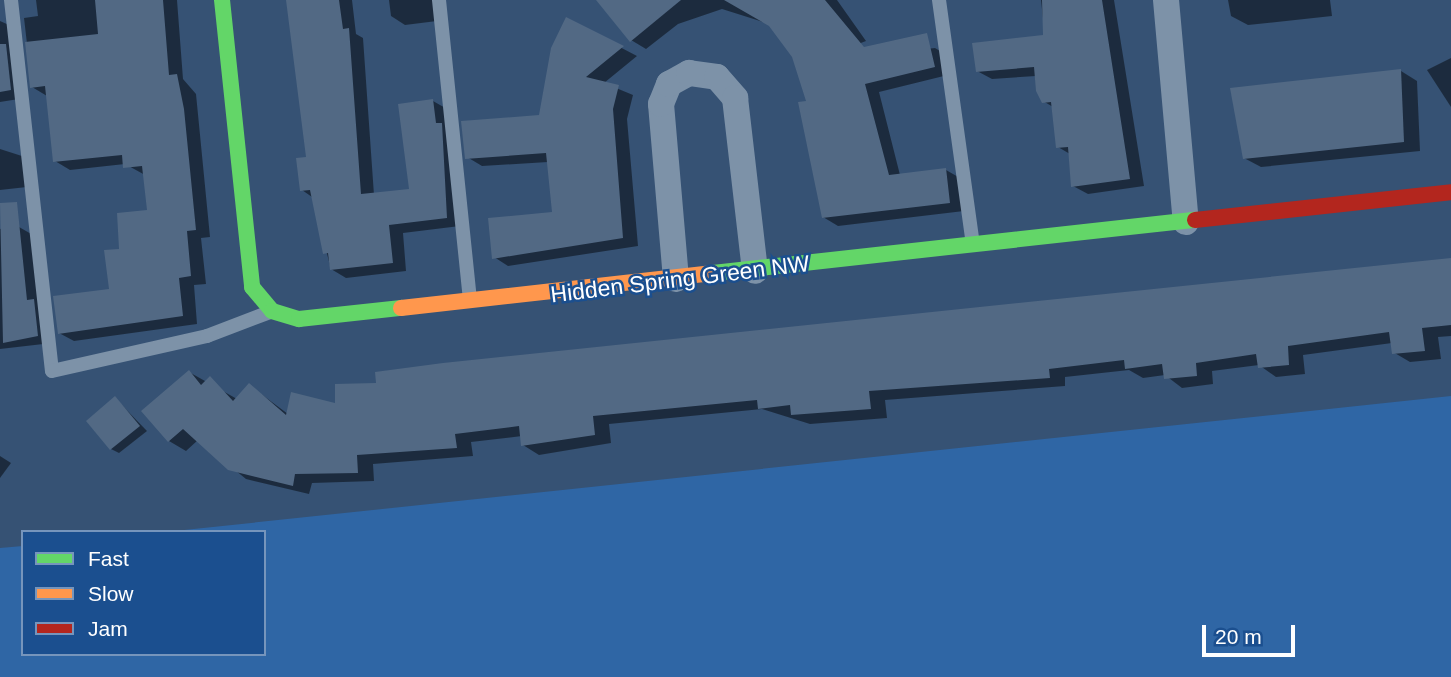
<!DOCTYPE html>
<style>
body{margin:0}
#map{position:relative;width:1451px;height:677px;overflow:hidden;background:#365274;font-family:Arial,sans-serif}
div>[style]{position:absolute}
[style*='--x']{left:calc(var(--x)*1px);top:calc(var(--y)*1px);width:calc(var(--w)*1px);rotate:calc(var(--a)*1deg)}
.green>*{inset:0;background:#2f66a5}
.shadow>*{inset:0;background:#0007}
.building>*{inset:0;background:#526984}
.lane>*{height:14px;margin:-7px;padding:0 7px;transform-origin:7px;border-radius:7px;background:#7d92a8}
.street>*{height:26px;margin:-13px;padding:0 13px;transform-origin:13px;border-radius:13px;background:#7d92a8}
.fast>*{height:16px;margin:-8px;padding:0 8px;transform-origin:8px;border-radius:8px;background:#63d668}
.slow>*{height:16px;margin:-8px;padding:0 8px;transform-origin:8px;border-radius:8px;background:#ff974d}
.jam>*{height:16px;margin:-8px;padding:0 8px;transform-origin:8px;border-radius:8px;background:#b3261e}
span{translate:-50% -50%;white-space:nowrap;text-align:center;line-height:1.15;-webkit-text-stroke:5px #1b4f8f;paint-order:stroke}
.street-label{font-size:23px;color:#fff}
.legend{position:absolute;left:21px;top:530px;width:245px;height:126px;box-sizing:border-box;background:#1b4f8f;border:2px solid #7695bc;margin:0;padding:9px 12px;list-style:none;font-size:21px;color:#fff}
.legend li{display:flex;align-items:center;gap:14px;height:35px}
.legend b{width:35px;border:2px solid #7695bc}
.scale{position:absolute;left:1202px;top:625px;width:93px;height:32px;box-sizing:border-box;border:4px solid #fff;border-top:0;padding-left:9px;font-size:21px;line-height:24px;white-space:nowrap;color:#fff;-webkit-text-stroke:5px #1b4f8f;paint-order:stroke}
</style>
<div id="map">
<div class="green">
<div style="clip-path:polygon(1451px 396px,1451px 677px,0 677px,0 548px,23px 546px,23px 654px,264px 654px,264px 532px,165px 532px)"></div>
</div>
<div class="shadow">
<div style="clip-path:polygon(36px 0,177px 0,183px 79px,196px 94px,210px 237px,201px 238px,206px 284px,194px 285px,197px 324px,74px 341px,59px 333px,111px 290px,121px 250px,149px 211px,145px 175px,125px 164px,70px 170px,55px 161px,47px 96px,32px 87px,24px 18px,38px 16px)"></div>
<div style="clip-path:polygon(291px 0,352px 0,356px 34px,363px 38px,374px 195px,411px 191px,433px 101px,447px 109px,460px 226px,403px 233px,406px 271px,346px 278px,331px 269px,312px 197px,302px 190px,308px 159px)"></div>
<div style="clip-path:polygon(389px 0,435px 0,437px 21px,405px 25px,391px 16px)"></div>
<div style="clip-path:polygon(599px 0,837px 0,866px 41px,811px 62px,935px 48px,950px 57px,952px 74px,879px 92px,900px 175px,946px 170px,960px 178px,964px 211px,838px 226px,823px 217px,808px 102px,791px 52px,770px 24px,722px 9px,678px 24px,646px 49px,631px 40px)"></div>
<div style="clip-path:polygon(1041px 0,1114px 0,1144px 186px,1088px 194px,1073px 186px,1070px 154px,1058px 147px,1053px 107px,1043px 101px,1036px 76px,992px 79px,977px 71px,1045px 37px)"></div>
<div style="clip-path:polygon(1228px 0,1330px 0,1332px 16px,1248px 25px,1231px 16px)"></div>
<div style="clip-path:polygon(566px 19px,637px 56px,604px 83px,633px 95px,627px 119px,638px 246px,508px 266px,494px 257px,554px 214px,548px 162px,482px 166px,467px 157px,541px 117px)"></div>
<div style="clip-path:polygon(0 21px,18px 29px,25px 98px,0 102px)"></div>
<div style="clip-path:polygon(1451px 58px,1451px 107px,1427px 70px)"></div>
<div style="clip-path:polygon(1401px 71px,1417px 81px,1420px 151px,1261px 167px,1244px 158px)"></div>
<div style="clip-path:polygon(0 149px,25px 157px,27px 187px,0 190px)"></div>
<div style="clip-path:polygon(19px 227px,33px 235px,52px 343px,0 349px,0 229px)"></div>
<div style="clip-path:polygon(1451px 259px,1451px 336px,1438px 337px,1441px 359px,1410px 362px,1393px 352px,1392px 343px,1303px 355px,1305px 374px,1276px 377px,1259px 365px,1212px 371px,1213px 384px,1182px 388px,1165px 375px,1143px 378px,1129px 370px,1065px 377px,1065px 386px,885px 400px,887px 418px,810px 424px,762px 409px,609px 424px,611px 443px,539px 455px,523px 445px,522px 436px,471px 442px,473px 456px,373px 464px,374px 481px,312px 483px,309px 494px,246px 479px,198px 440px,186px 451px,169px 441px,189px 372px,237px 399px,249px 385px,288px 414px,337px 405px,378px 385px)"></div>
<div style="clip-path:polygon(115px 398px,147px 431px,119px 453px,111px 449px)"></div>
<div style="clip-path:polygon(0 456px,11px 463px,0 478px)"></div>
</div>
<div class="building">
<div style="clip-path:polygon(95px 0,163px 0,169px 75px,177px 74px,184px 109px,196px 230px,187px 231px,191px 276px,179px 278px,183px 316px,58px 334px,53px 296px,109px 289px,104px 250px,119px 249px,117px 213px,147px 210px,142px 166px,123px 168px,122px 155px,53px 162px,45px 86px,30px 88px,25px 42px,98px 34px)"></div>
<div style="clip-path:polygon(286px 0,339px 0,343px 29px,349px 28px,361px 194px,409px 189px,398px 104px,433px 99px,436px 123px,442px 123px,447px 218px,389px 225px,393px 263px,330px 270px,328px 253px,323px 254px,310px 190px,300px 191px,296px 158px,306px 157px)"></div>
<div style="clip-path:polygon(596px 0,681px 0,630px 42px)"></div>
<div style="clip-path:polygon(724px 0,825px 0,864px 47px,927px 33px,935px 67px,865px 84px,889px 175px,946px 168px,950px 203px,822px 218px,798px 102px,806px 101px,792px 57px,769px 26px)"></div>
<div style="clip-path:polygon(1042px 0,1102px 0,1130px 179px,1071px 187px,1068px 147px,1056px 148px,1051px 102px,1042px 103px,1036px 91px,1034px 67px,976px 72px,972px 43px,1043px 35px)"></div>
<div style="clip-path:polygon(566px 17px,624px 46px,586px 77px,619px 85px,613px 109px,623px 238px,492px 259px,488px 218px,552px 212px,546px 153px,465px 159px,461px 121px,539px 115px,551px 48px)"></div>
<div style="clip-path:polygon(0 44px,6px 44px,11px 90px,0 92px)"></div>
<div style="clip-path:polygon(1401px 69px,1404px 142px,1243px 159px,1230px 88px)"></div>
<div style="clip-path:polygon(17px 202px,27px 300px,34px 299px,38px 336px,3px 343px,0 203px)"></div>
<div style="clip-path:polygon(1451px 258px,1451px 325px,1422px 328px,1425px 351px,1392px 354px,1389px 332px,1288px 346px,1289px 365px,1258px 368px,1256px 354px,1196px 363px,1197px 376px,1164px 379px,1162px 364px,1125px 369px,1124px 360px,1049px 369px,1050px 378px,869px 391px,871px 409px,791px 415px,790px 405px,758px 409px,757px 400px,593px 416px,595px 435px,521px 446px,519px 426px,455px 434px,457px 448px,357px 455px,358px 473px,295px 474px,293px 486px,228px 470px,183px 429px,168px 442px,141px 411px,189px 370px,201px 385px,210px 376px,233px 401px,249px 383px,286px 415px,291px 392px,335px 403px,335px 384px,376px 383px,375px 372px,443px 363px)"></div>
<div style="clip-path:polygon(115px 396px,140px 426px,110px 450px,86px 421px)"></div>
</div>
<div class="lane">
<div style="--x:11;--y:0;--w:373;--a:83.7"></div>
<div style="--x:52;--y:371;--w:159;--a:-12.7"></div>
<div style="--x:207;--y:336;--w:67;--a:-20.9"></div>
<div style="--x:439;--y:0;--w:300;--a:84.1"></div>
<div style="--x:939;--y:0;--w:247;--a:82.1"></div>
</div>
<div class="street">
<div style="--x:1166;--y:0;--w:223;--a:84.9"></div>
<div style="--x:676;--y:279;--w:176;--a:-94.9"></div>
<div style="--x:661;--y:104;--w:22;--a:-68"></div>
<div style="--x:669;--y:84;--w:23;--a:-29"></div>
<div style="--x:689;--y:73;--w:28;--a:8"></div>
<div style="--x:717;--y:77;--w:28;--a:49"></div>
<div style="--x:735;--y:98;--w:174;--a:83.4"></div>
</div>
<div class="fast">
<div style="--x:222;--y:0;--w:289;--a:84"></div>
<div style="--x:252;--y:287;--w:31;--a:50"></div>
<div style="--x:272;--y:311;--w:28;--a:17"></div>
<div style="--x:299;--y:319;--w:103;--a:-6.2"></div>
<div style="--x:713;--y:273;--w:485;--a:-6.3"></div>
</div>
<div class="slow">
<div style="--x:401;--y:308;--w:314;--a:-6.4"></div>
</div>
<div class="jam">
<div style="--x:1195;--y:220;--w:258;--a:-6.2"></div>
</div>
<div class="street-label">
<span style="left:680px;top:279px;rotate:-7deg">Hidden Spring Green NW</span>
</div>
<ul class="legend">
<li><b style="height:9px;background:#63d668"></b>Fast</li>
<li><b style="height:9px;background:#ff974d"></b>Slow</li>
<li><b style="height:9px;background:#b3261e"></b>Jam</li>
</ul>
<div class="scale">20 m</div>
</div>
